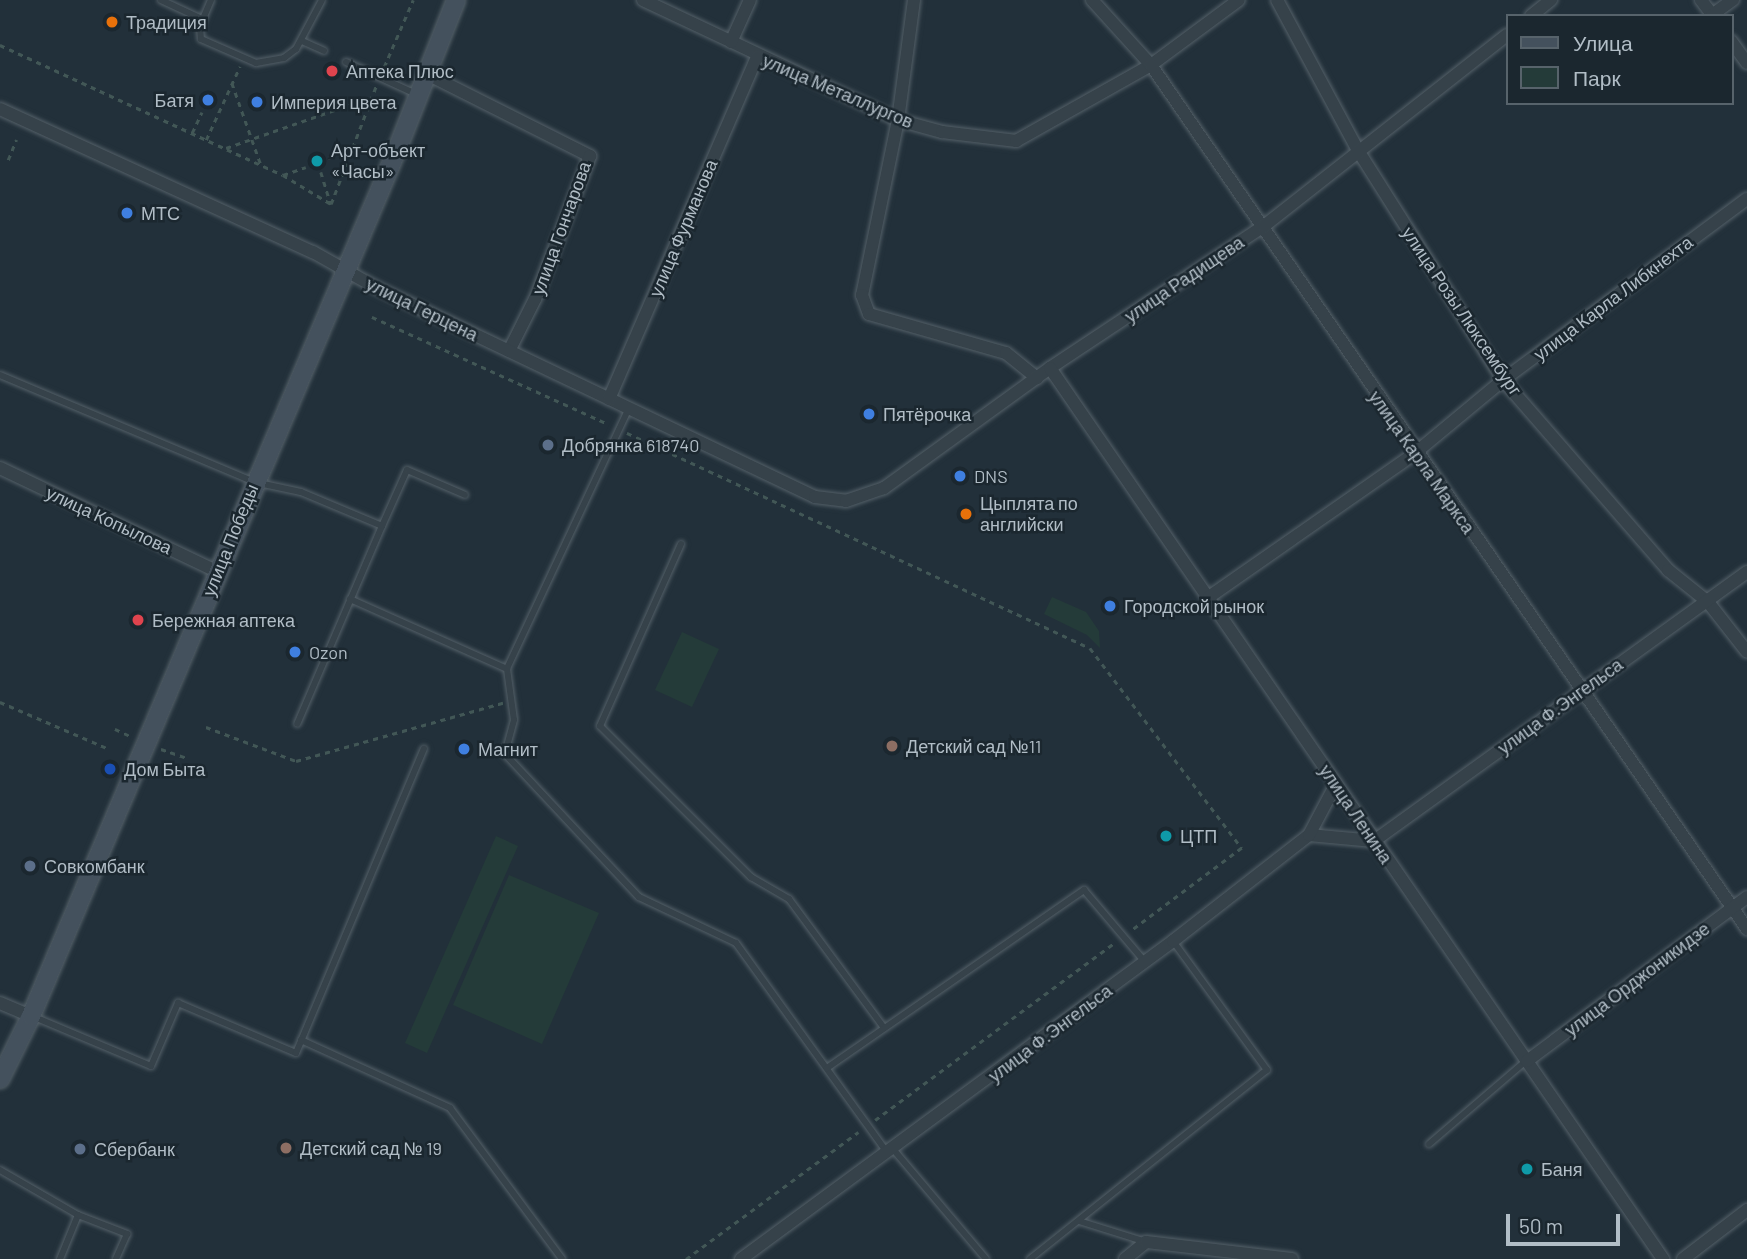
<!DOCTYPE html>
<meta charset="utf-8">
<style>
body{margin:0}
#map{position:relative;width:1747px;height:1259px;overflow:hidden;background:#22303a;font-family:Barlow,sans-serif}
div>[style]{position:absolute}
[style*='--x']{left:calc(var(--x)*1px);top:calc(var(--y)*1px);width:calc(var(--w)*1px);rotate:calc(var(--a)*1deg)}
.green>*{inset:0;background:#243b39}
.path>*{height:2.5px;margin-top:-1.25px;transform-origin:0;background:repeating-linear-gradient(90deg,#425756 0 5px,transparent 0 10px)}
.roads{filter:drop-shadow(0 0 2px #546068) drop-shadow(0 0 2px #546068)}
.lane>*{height:6px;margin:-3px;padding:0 3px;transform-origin:3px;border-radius:3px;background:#36424a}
.street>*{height:12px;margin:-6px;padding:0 6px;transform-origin:6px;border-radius:6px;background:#36424a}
.secondary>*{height:18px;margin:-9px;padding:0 9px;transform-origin:9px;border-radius:9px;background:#44515d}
.dots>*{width:19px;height:19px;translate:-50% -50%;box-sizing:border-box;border:4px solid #1b272f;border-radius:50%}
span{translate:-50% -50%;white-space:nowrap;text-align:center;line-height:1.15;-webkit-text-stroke:5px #1b272f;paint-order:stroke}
.poi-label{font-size:18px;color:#b1bdc6}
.left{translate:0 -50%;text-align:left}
.right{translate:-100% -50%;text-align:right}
.street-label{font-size:18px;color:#b1bdc6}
.legend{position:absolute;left:1506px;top:14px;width:228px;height:91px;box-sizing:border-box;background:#1b272f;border:2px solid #57636b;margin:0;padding:9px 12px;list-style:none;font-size:21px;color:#b1bdc6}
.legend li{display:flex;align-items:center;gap:14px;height:35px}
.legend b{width:35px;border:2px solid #57636b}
.scale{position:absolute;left:1506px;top:1214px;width:114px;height:32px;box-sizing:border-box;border:4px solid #b1bdc6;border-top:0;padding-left:9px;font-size:21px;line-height:24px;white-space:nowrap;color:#b1bdc6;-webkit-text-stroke:5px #1b272f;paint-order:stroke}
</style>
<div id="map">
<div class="green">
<div style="clip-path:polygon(1052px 597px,1086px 612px,1099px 631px,1100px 648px,1087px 635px,1044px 614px)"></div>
<div style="clip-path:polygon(682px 632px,719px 649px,692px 707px,655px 690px)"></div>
<div style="clip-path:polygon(496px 836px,518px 846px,427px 1053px,405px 1043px)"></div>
<div style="clip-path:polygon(509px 875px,599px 913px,542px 1044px,453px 1005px)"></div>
</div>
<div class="path">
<div style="--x:0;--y:45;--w:311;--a:24.7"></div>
<div style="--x:283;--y:175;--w:56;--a:31.1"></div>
<div style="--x:384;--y:67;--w:73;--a:-66.6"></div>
<div style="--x:232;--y:83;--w:87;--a:70.5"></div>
<div style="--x:192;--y:133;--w:23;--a:-65"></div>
<div style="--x:206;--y:140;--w:81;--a:-65.3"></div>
<div style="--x:226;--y:148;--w:139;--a:-19.3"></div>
<div style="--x:328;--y:158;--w:21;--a:-19"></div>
<div style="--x:8;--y:160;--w:22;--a:-68"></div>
<div style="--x:321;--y:172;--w:34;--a:73"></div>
<div style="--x:283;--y:175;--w:24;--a:-19"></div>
<div style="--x:331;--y:204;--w:126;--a:-69.1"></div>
<div style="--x:372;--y:317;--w:259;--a:24.4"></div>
<div style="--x:627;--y:433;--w:510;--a:24.91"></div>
<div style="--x:1090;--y:648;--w:251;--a:52.8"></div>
<div style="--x:1242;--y:848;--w:139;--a:143.2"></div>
<div style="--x:0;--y:702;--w:116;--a:23.3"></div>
<div style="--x:206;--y:727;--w:96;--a:20.7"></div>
<div style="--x:296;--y:761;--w:215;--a:-15.7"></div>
<div style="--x:115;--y:729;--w:19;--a:25"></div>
<div style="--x:161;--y:749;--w:28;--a:19"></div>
<div style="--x:875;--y:1120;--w:297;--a:-36.5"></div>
<div style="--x:686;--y:1259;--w:214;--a:-36.4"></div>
</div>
<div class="roads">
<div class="lane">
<div style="--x:161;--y:0;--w:45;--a:24.9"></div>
<div style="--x:211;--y:0;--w:28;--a:113"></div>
<div style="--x:200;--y:26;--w:13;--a:86"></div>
<div style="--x:201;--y:39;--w:60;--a:23.6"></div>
<div style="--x:256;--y:63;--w:28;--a:-10"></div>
<div style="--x:284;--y:58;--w:15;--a:-37"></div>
<div style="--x:296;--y:49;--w:55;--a:-62"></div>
<div style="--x:302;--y:41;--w:24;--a:24"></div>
<div style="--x:346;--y:62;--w:77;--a:24.6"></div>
<div style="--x:0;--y:375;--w:276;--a:22.8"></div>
<div style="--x:254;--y:482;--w:48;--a:12"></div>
<div style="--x:301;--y:492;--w:88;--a:22.8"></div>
<div style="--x:382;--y:526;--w:215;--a:113.2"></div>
<div style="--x:629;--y:408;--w:288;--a:115.1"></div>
<div style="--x:507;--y:669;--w:51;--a:82.2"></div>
<div style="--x:514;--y:720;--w:35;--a:105"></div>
<div style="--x:505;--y:754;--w:196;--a:46.9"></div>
<div style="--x:639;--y:897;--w:107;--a:25.4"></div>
<div style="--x:736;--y:943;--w:258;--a:54.2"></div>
<div style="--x:382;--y:526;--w:61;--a:-65.9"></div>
<div style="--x:407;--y:470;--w:63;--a:23.3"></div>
<div style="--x:681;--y:544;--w:199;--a:114"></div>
<div style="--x:600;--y:726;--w:214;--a:45"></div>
<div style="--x:751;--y:877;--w:44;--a:30.1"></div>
<div style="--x:789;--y:899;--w:160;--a:53.6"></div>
<div style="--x:350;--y:599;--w:172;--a:24"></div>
<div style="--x:32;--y:1016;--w:129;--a:22.8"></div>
<div style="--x:151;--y:1066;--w:69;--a:-66.8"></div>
<div style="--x:178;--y:1003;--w:128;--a:23"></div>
<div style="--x:296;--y:1053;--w:330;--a:-67.2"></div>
<div style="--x:301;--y:1040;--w:164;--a:24.5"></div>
<div style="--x:450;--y:1108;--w:188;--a:53.4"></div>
<div style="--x:827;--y:1068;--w:313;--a:-34.7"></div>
<div style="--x:1084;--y:890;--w:94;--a:49.7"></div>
<div style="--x:1429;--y:1144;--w:128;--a:-40.6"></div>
<div style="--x:893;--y:1149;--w:144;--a:49.8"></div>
<div style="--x:0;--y:1170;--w:90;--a:30"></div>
<div style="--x:78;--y:1215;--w:48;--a:112.2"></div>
<div style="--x:78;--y:1215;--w:53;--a:21.2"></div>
<div style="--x:127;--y:1234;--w:27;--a:114"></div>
<div style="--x:1079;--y:1221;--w:70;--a:17.4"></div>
<div style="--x:1030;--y:1259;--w:303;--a:-38.6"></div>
<div style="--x:1267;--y:1070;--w:160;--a:-126.1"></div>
</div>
<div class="street">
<div style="--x:643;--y:0;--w:282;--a:25.2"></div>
<div style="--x:898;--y:120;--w:46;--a:15.3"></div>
<div style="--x:942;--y:132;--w:75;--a:6.9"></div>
<div style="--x:1016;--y:141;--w:155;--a:-29.4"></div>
<div style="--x:1151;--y:65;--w:109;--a:-36.5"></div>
<div style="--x:914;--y:0;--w:121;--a:97.6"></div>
<div style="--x:898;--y:120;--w:179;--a:101.6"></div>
<div style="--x:862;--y:295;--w:20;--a:70"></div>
<div style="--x:869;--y:314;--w:142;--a:15.9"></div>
<div style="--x:1006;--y:353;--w:40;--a:39"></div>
<div style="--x:1092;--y:0;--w:88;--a:47.8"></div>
<div style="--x:1151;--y:65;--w:1050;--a:55.4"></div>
<div style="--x:1277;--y:0;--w:173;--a:61.7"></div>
<div style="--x:1359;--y:152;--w:270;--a:57.7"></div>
<div style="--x:1503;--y:380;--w:252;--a:49"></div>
<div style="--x:1668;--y:570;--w:51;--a:38.7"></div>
<div style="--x:1708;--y:602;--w:63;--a:52"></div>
<div style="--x:1701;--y:0;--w:20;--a:53"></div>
<div style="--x:1712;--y:15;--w:26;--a:-36"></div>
<div style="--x:1531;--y:16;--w:26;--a:-39"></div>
<div style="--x:1731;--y:41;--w:27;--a:54"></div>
<div style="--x:731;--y:42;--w:46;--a:-65.7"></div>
<div style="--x:425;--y:73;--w:185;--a:26.7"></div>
<div style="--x:590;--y:156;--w:153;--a:111"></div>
<div style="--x:535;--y:299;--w:58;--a:116.6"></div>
<div style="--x:0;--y:109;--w:344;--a:24.6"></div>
<div style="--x:313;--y:252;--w:73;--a:29.4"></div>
<div style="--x:377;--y:288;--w:485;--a:25.5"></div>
<div style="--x:815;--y:497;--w:31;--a:7"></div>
<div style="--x:846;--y:501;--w:40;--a:-18.9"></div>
<div style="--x:884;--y:488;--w:205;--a:-35.9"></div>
<div style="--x:1050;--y:368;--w:257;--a:-33.6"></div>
<div style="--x:1264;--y:226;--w:309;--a:-38.2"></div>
<div style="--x:1050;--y:368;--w:1082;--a:55.47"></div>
<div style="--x:609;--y:399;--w:373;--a:-66.6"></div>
<div style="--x:0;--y:468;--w:242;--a:25.5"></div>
<div style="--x:1209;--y:597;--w:250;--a:-34.9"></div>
<div style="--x:1414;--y:454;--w:116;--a:-39.7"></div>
<div style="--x:1503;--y:380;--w:304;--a:-36.6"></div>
<div style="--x:1309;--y:835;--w:65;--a:5.3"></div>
<div style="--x:1374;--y:841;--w:460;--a:-35.8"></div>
<div style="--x:0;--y:1003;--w:34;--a:23"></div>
<div style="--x:1527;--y:1061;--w:274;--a:-36.7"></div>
<div style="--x:741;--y:1259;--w:536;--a:-36.36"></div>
<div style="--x:1173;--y:941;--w:172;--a:-37.9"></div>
<div style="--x:1309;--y:835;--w:58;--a:-62.1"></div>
<div style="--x:1125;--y:1259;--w:27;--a:-39"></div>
<div style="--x:1146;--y:1242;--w:147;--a:6.6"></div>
<div style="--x:1683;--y:1259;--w:81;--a:-37.4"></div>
</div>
<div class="secondary">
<div style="--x:0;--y:1079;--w:70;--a:-63.8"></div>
<div style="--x:31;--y:1016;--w:940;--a:-67.09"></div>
<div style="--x:397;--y:150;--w:161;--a:-68.5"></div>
</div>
</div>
<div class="dots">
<div style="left:112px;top:22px;background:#e8710a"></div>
<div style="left:332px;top:71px;background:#e0444e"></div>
<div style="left:208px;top:100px;background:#3f7fe0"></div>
<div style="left:257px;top:102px;background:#3f7fe0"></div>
<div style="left:317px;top:161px;background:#0f9aa8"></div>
<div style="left:127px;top:213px;background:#3f7fe0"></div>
<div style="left:869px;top:414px;background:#3f7fe0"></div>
<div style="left:548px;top:445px;background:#5c6f8a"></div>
<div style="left:960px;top:476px;background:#3f7fe0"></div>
<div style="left:966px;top:514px;background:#e8710a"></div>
<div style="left:1110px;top:606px;background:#3f7fe0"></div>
<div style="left:138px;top:620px;background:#e0444e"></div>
<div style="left:295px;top:652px;background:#3f7fe0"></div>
<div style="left:892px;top:746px;background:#8d6e63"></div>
<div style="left:464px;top:749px;background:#3f7fe0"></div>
<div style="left:110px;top:769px;background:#1a4fb4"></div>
<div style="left:1166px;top:836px;background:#0f9aa8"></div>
<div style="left:30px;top:866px;background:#5c6f8a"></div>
<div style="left:286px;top:1148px;background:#8d6e63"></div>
<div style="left:80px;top:1149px;background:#5c6f8a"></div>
<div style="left:1527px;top:1169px;background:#0f9aa8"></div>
</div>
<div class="poi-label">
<span class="left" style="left:126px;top:22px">Традиция</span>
<span class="left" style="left:346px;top:71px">Аптека Плюс</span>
<span class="right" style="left:194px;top:100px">Батя</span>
<span class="left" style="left:271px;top:102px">Империя цвета</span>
<span class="left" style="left:331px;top:161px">Арт-объект<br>«Часы»</span>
<span class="left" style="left:141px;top:213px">МТС</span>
<span class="left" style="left:883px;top:414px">Пятёрочка</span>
<span class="left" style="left:562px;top:445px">Добрянка 618740</span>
<span class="left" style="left:974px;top:476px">DNS</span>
<span class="left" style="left:980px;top:514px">Цыплята по<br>английски</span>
<span class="left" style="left:1124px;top:606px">Городской рынок</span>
<span class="left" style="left:152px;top:620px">Бережная аптека</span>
<span class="left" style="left:309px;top:652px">Ozon</span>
<span class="left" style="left:906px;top:746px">Детский сад №11</span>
<span class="left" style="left:478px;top:749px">Магнит</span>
<span class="left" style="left:124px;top:769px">Дом Быта</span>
<span class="left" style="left:1180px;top:836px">ЦТП</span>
<span class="left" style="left:44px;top:866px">Совкомбанк</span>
<span class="left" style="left:300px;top:1148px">Детский сад № 19</span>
<span class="left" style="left:94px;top:1149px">Сбербанк</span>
<span class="left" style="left:1541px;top:1169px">Баня</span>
</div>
<div class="street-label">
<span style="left:838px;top:91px;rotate:23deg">улица Металлургов</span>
<span style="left:561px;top:228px;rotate:-70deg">улица Гончарова</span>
<span style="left:683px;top:228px;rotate:-67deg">улица Фурманова</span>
<span style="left:1184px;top:279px;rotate:-34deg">улица Радищева</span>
<span style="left:1613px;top:298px;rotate:-37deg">улица Карла Либкнехта</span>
<span style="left:422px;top:309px;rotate:26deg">улица Герцена</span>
<span style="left:1462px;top:311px;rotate:56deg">улица Розы Люксембург</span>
<span style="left:1422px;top:462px;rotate:55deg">улица Карла Маркса</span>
<span style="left:109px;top:520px;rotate:25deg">улица Копылова</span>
<span style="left:230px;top:540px;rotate:-68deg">улица Победы</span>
<span style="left:1560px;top:706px;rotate:-36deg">улица Ф.Энгельса</span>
<span style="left:1356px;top:814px;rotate:56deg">улица Ленина</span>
<span style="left:1637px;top:979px;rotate:-37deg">улица Орджоникидзе</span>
<span style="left:1050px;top:1033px;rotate:-37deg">улица Ф.Энгельса</span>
</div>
<ul class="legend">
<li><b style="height:9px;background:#44515d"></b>Улица</li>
<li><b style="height:19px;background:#243b39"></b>Парк</li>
</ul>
<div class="scale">50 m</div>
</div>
